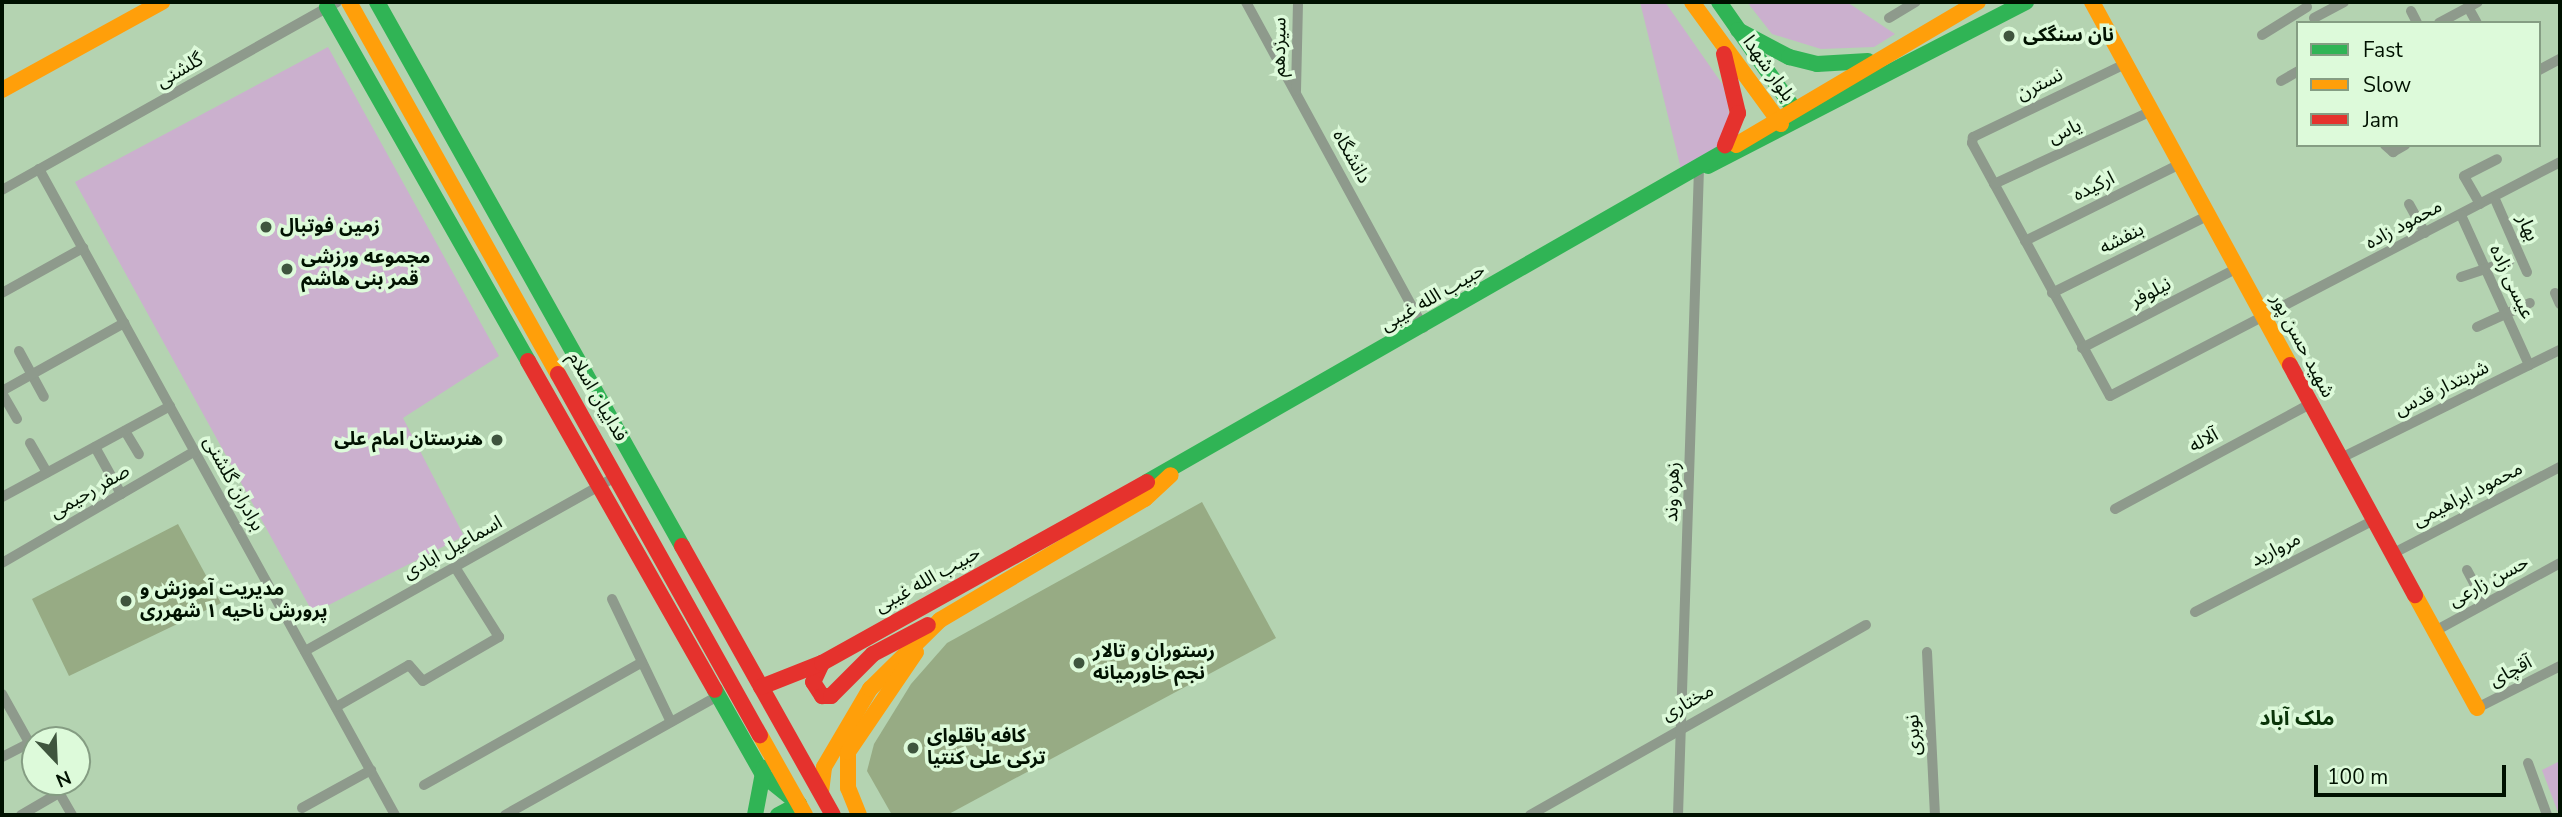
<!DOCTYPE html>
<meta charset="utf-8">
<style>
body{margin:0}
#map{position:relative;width:2562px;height:817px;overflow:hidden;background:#b4d3b1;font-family:"Nunito Sans","Noto Sans Arabic",sans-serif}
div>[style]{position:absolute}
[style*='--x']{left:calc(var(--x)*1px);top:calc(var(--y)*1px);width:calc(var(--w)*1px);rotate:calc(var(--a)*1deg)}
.green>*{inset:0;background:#cbb0ce}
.building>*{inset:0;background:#97ab84}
.street>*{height:10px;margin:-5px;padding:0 5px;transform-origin:5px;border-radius:5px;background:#8e9a8c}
.fast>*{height:16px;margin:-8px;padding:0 8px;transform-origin:8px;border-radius:8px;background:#30b455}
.slow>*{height:16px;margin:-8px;padding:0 8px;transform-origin:8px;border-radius:8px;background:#ff9f0a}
.jam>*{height:16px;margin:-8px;padding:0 8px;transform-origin:8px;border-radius:8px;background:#e5322d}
.dots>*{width:19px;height:19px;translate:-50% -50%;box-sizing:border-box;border:4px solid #ddfada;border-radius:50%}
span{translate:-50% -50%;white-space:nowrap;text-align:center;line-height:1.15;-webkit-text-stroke:7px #ddfada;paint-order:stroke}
.poi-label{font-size:19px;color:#010;font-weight:700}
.left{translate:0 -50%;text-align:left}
.right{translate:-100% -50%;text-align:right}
.street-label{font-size:19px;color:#010}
.neighbourhood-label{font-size:21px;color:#093308;font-weight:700}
.frame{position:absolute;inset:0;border:4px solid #010;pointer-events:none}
.legend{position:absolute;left:2296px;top:21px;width:245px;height:126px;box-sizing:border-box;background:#ddfada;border:2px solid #859d83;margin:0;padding:9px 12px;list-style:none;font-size:21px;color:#010}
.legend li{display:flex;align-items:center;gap:14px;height:35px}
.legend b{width:35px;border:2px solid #859d83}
.north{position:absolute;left:21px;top:726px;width:70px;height:70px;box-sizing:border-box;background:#ddfada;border:2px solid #859d83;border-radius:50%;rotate:157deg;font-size:19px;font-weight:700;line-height:28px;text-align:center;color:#010}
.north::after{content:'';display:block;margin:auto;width:24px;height:32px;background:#3f553e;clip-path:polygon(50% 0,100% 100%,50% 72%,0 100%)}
.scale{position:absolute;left:2314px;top:765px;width:192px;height:32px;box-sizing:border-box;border:4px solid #010;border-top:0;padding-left:9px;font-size:21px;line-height:24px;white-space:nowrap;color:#010;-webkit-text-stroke:5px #ddfada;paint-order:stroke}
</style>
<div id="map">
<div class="green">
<div style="clip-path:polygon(1640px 2px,1665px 2px,1723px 85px,1728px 105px,1730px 123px,1720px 145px,1682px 173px)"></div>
<div style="clip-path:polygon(1747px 2px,1847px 2px,1895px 34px,1874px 47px,1821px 49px,1772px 34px)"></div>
<div style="clip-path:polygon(328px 47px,499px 356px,403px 418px,464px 536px,313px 613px,75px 182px)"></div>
<div style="clip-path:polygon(2560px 761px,2560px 815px,2559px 815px,2542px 770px)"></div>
</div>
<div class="building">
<div style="clip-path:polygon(1202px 502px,1276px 638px,947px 815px,892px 815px,867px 771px,874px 744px,911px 684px,947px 643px)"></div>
<div style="clip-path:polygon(178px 524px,221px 603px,69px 676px,32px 599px)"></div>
</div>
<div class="street">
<div style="--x:1246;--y:2;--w:371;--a:61.4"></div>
<div style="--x:2468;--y:7;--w:18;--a:61"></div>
<div style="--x:2411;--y:11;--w:13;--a:63"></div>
<div style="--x:1889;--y:18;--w:31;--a:-31"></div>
<div style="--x:2314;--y:18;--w:34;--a:-28"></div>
<div style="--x:2439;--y:23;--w:44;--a:-28.3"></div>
<div style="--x:2262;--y:35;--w:53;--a:-31.9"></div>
<div style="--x:2125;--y:64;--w:169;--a:154.3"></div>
<div style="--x:1973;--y:137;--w:6;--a:99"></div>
<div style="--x:1972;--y:143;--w:288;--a:61.4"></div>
<div style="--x:2110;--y:396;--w:507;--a:-27.47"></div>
<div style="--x:2539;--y:70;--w:24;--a:-28"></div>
<div style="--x:2281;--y:81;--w:20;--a:-30"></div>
<div style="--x:1296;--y:91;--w:89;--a:-88.7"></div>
<div style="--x:2385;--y:145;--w:11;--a:41"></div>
<div style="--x:2393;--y:152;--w:14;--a:-30"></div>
<div style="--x:39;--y:169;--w:738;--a:61.14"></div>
<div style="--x:1994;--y:184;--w:173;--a:-24.9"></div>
<div style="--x:2;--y:190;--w:384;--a:-29.3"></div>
<div style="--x:2494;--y:197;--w:82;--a:66.3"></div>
<div style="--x:2409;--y:204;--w:33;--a:61"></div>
<div style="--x:2480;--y:204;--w:32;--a:-120"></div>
<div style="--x:2464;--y:176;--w:37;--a:-27"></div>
<div style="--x:2461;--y:215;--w:165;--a:65.6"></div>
<div style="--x:2025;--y:241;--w:173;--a:-26.4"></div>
<div style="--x:2461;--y:277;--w:51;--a:-18.4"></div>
<div style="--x:2;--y:293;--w:93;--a:-29.1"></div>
<div style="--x:2052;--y:293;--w:173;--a:-26.4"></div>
<div style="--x:2555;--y:293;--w:12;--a:66"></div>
<div style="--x:2477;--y:327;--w:58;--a:-24.4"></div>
<div style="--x:2082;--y:348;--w:173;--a:-27.2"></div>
<div style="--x:19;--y:351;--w:52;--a:61.5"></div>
<div style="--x:2;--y:391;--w:140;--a:-29.1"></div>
<div style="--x:2;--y:393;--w:30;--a:60"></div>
<div style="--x:125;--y:431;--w:27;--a:59"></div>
<div style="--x:30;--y:443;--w:34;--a:60"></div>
<div style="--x:95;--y:447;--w:54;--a:61"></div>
<div style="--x:2339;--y:459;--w:246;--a:-26.3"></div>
<div style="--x:2;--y:497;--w:191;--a:-28.4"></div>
<div style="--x:2115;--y:509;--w:221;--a:-28.3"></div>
<div style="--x:2392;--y:554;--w:189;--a:-27.4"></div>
<div style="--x:2;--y:563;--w:223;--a:-30.1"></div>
<div style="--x:2467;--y:570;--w:38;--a:62"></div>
<div style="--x:612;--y:599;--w:136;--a:64.4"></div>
<div style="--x:2195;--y:612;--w:201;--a:-27.2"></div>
<div style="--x:2435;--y:631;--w:142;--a:-28.5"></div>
<div style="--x:305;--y:651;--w:358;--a:-29.3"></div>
<div style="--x:1927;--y:652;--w:163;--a:87.2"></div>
<div style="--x:2;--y:694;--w:68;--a:60.8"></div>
<div style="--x:336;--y:707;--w:84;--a:-29.9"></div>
<div style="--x:409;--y:665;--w:21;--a:49"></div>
<div style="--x:423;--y:681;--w:88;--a:-30.1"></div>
<div style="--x:499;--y:637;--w:83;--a:-122.2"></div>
<div style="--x:2477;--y:708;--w:93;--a:-26.8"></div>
<div style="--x:2;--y:757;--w:30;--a:-27"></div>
<div style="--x:2528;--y:763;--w:55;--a:69.9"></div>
<div style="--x:53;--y:782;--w:38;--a:60"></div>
<div style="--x:424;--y:785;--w:250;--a:-29.4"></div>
<div style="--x:302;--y:808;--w:79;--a:-28.8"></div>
<div style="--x:21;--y:815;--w:44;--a:-30.1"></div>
<div style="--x:505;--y:815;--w:244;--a:-29.2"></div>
<div style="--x:1530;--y:815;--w:386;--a:-29.5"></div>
<div style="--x:1678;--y:815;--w:646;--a:-88.14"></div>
</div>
<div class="fast">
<div style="--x:377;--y:2;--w:624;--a:60.72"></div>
<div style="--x:1719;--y:2;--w:138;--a:55"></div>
<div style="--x:327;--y:7;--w:407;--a:60.4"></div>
<div style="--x:1738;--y:30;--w:58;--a:27.9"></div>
<div style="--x:1789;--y:57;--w:29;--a:14"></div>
<div style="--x:1817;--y:64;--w:51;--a:-3.4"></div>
<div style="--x:1708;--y:166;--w:358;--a:-27.3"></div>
<div style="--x:1147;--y:482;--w:679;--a:-29.78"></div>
<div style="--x:715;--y:690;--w:98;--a:60.5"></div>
<div style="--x:763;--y:775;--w:46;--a:38.9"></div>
<div style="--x:799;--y:804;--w:24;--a:152"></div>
<div style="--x:755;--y:815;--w:48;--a:-79.2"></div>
</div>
<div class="slow">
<div style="--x:349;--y:2;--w:427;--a:60.7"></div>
<div style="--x:1692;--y:2;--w:151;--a:53.9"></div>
<div style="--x:2092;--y:2;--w:413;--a:61.4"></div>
<div style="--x:2;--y:90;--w:183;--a:-28.8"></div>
<div style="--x:1736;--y:145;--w:281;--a:-30.6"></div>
<div style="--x:2415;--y:595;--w:129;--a:61.2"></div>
<div style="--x:760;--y:735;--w:92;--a:60.6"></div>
<div style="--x:821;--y:792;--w:25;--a:-83"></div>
<div style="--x:824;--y:767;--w:91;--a:-59.5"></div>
<div style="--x:870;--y:689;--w:98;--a:-44.6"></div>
<div style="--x:940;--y:620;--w:238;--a:-30.6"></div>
<div style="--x:1145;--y:499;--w:35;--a:-43"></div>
<div style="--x:859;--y:815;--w:29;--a:-112"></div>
<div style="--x:848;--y:788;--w:36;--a:-90"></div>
<div style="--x:848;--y:752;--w:121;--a:-55.8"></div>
</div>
<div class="jam">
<div style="--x:1724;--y:54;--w:61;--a:76.7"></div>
<div style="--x:1738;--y:113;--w:35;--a:112"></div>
<div style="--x:528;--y:361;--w:378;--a:60.4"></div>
<div style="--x:2290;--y:365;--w:262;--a:61.5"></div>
<div style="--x:558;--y:374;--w:414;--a:60.8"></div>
<div style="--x:682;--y:546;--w:308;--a:60.7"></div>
<div style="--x:822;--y:663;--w:21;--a:115"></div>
<div style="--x:813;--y:682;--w:17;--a:57"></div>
<div style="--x:822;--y:696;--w:9;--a:0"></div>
<div style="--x:831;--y:696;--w:59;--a:-45"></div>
<div style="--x:873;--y:654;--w:62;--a:-27.8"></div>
<div style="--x:761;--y:687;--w:66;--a:-21.5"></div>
<div style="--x:822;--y:663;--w:372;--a:-29.1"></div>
</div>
<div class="dots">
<div style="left:2009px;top:36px;background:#3f553e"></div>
<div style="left:266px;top:227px;background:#3f553e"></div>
<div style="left:287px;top:269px;background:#3f553e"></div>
<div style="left:497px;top:440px;background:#3f553e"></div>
<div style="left:126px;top:601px;background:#3f553e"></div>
<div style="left:1079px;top:663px;background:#3f553e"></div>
<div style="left:913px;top:748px;background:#3f553e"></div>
</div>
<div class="poi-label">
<span class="left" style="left:2023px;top:36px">نان سنگکی</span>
<span class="left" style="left:280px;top:227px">زمین فوتبال</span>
<span class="left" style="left:301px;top:269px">مجموعه ورزشی<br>قمر بنی هاشم</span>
<span class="right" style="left:483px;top:440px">هنرستان امام علی</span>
<span class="left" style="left:140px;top:601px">مدیریت آموزش و<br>پرورش ناحیه ۱ شهرری</span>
<span class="left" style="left:1093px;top:663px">رستوران و تالار<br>نجم خاورمیانه</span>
<span class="left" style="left:927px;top:748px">کافه باقلوای<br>ترکی علی کنتیا</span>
</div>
<div class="street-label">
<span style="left:1280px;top:47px;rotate:-89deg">سیزدهم</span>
<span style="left:1768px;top:69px;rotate:55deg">بلوار شهدا</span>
<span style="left:180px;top:71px;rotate:-30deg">گلشنی</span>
<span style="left:2040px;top:85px;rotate:-26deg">نسترن</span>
<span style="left:2065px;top:132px;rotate:-25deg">یاس</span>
<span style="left:1351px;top:157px;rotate:61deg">دانشگاه</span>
<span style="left:2094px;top:187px;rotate:-26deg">ارکیده</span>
<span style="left:2404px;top:225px;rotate:-28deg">محمود زاده</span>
<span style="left:2527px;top:228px;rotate:67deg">بهار</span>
<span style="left:2122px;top:239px;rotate:-27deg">بنفشه</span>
<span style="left:2511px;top:282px;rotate:65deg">عيسی زاده</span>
<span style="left:2151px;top:293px;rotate:-27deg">نیلوفر</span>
<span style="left:1433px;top:298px;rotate:-30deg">حبیب الله غیبی</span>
<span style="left:2302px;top:346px;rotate:62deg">شهید حسن پور</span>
<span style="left:2442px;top:389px;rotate:-26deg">شربتدار قدس</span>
<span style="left:597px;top:397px;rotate:60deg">فداییان اسلام</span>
<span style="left:2204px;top:441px;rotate:-28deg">آلاله</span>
<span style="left:233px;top:484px;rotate:61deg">برادران گلشنی</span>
<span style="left:90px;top:492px;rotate:-30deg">صفر رحیمی</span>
<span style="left:1673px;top:492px;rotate:-88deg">زهره وند</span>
<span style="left:2468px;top:495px;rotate:-27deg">محمود ابراهیمی</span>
<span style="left:453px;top:548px;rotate:-29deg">اسماعیل ابادی</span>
<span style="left:2276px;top:550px;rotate:-27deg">مروارید</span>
<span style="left:928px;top:580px;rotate:-29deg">حبیب الله غیبی</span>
<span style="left:2489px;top:582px;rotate:-28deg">حسن زارعی</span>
<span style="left:2511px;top:672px;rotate:-28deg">آقچای</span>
<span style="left:1688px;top:703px;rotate:-29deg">مختاری</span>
<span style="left:1914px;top:735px;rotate:-93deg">نوبری</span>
</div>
<div class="neighbourhood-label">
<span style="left:2297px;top:718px">ملک آباد</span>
</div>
<div class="frame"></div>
<ul class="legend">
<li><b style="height:9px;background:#30b455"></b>Fast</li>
<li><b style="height:9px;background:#ff9f0a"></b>Slow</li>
<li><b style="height:9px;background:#e5322d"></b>Jam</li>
</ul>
<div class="north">N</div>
<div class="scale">100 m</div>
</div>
